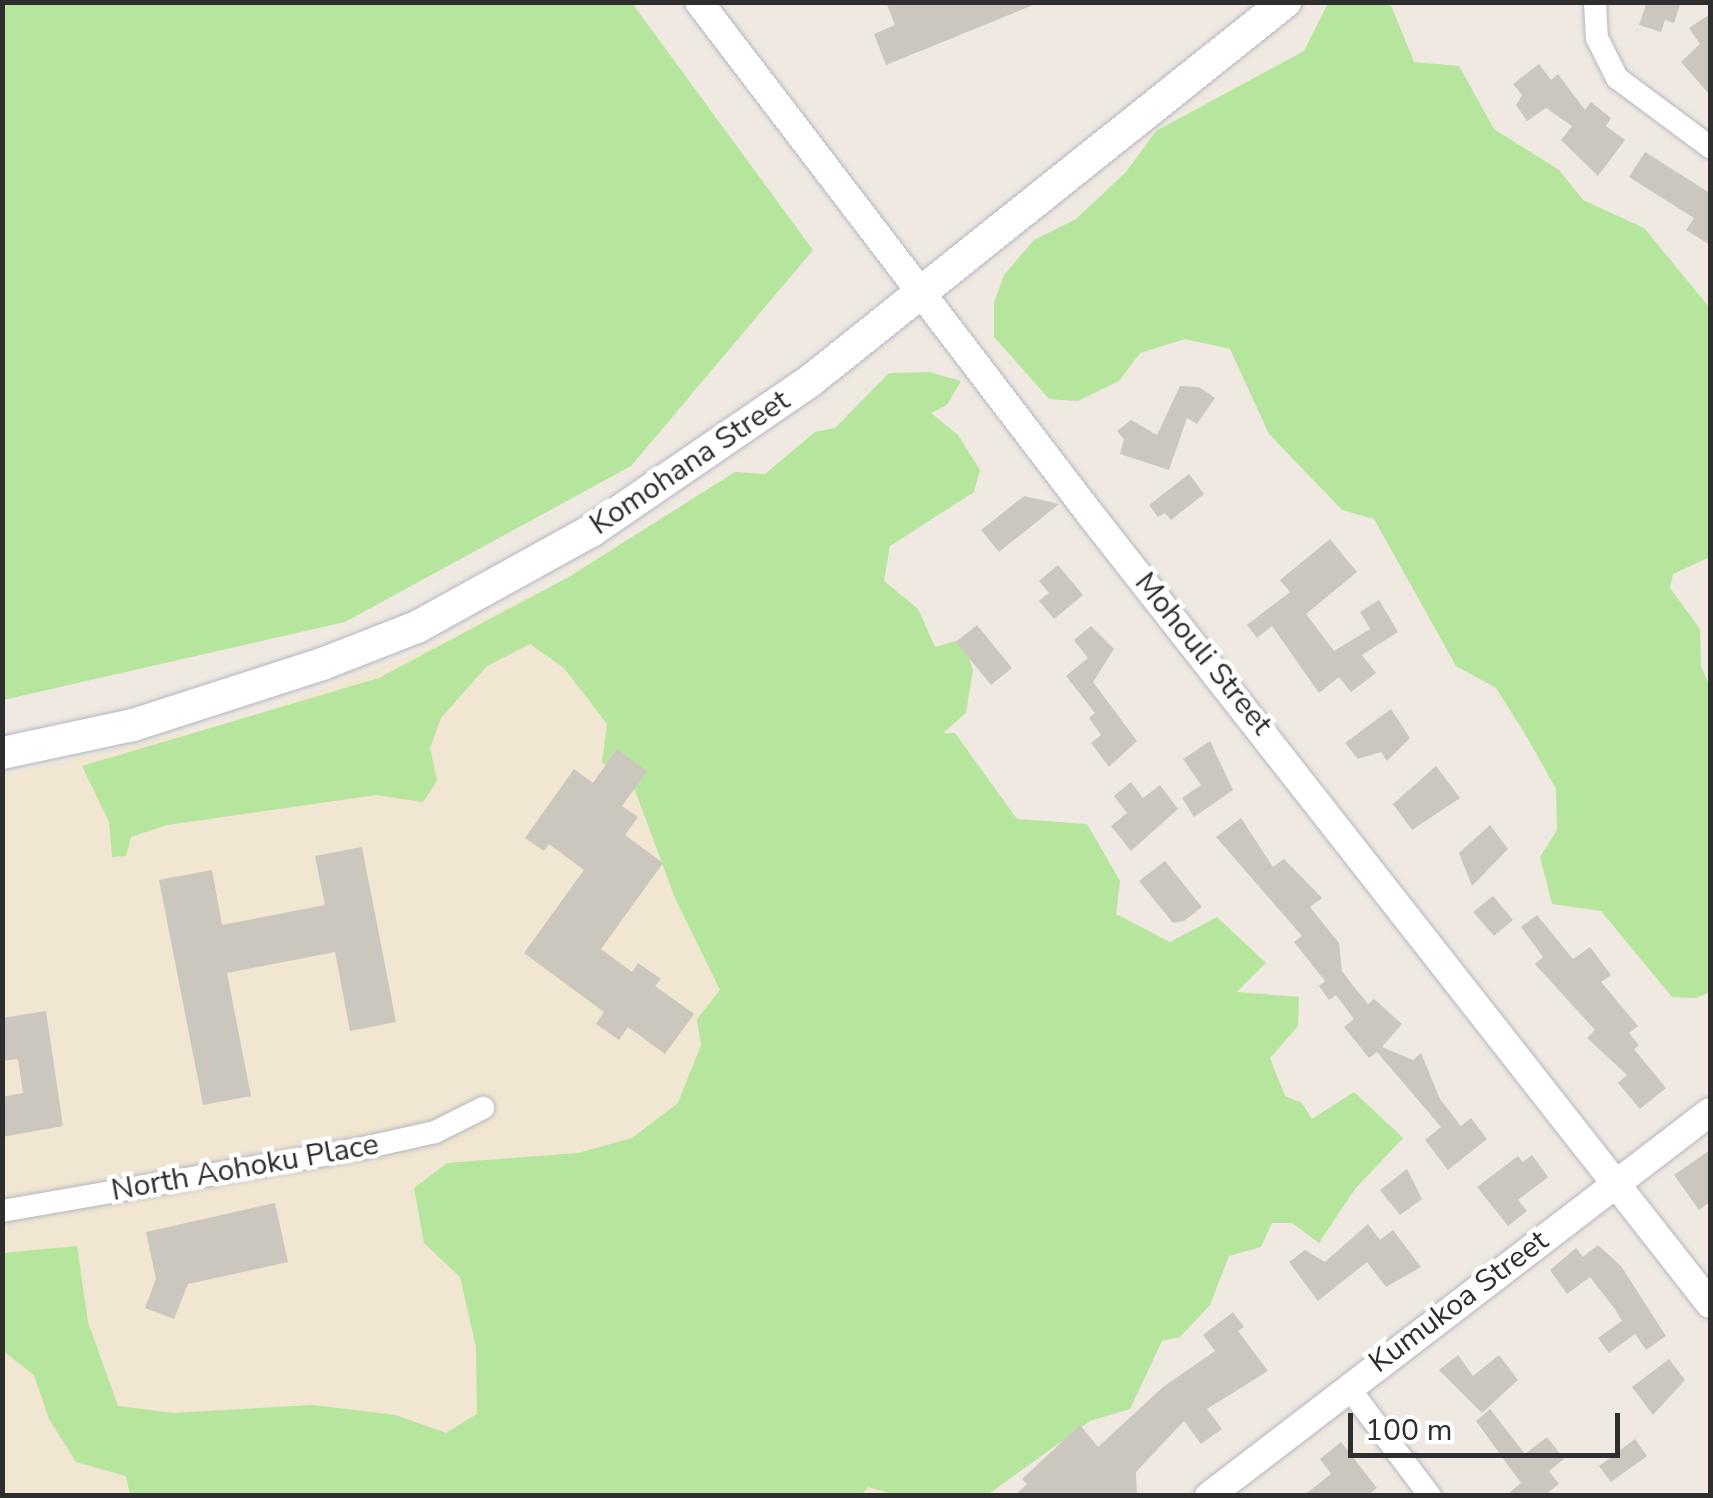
<!DOCTYPE html>
<style>
body{margin:0}
#map{position:relative;width:1713px;height:1498px;overflow:hidden;background:#efe9e1;font-family:"Nunito Sans",sans-serif}
div>[style]{position:absolute}
[style*='--x']{left:calc(var(--x)*1px);top:calc(var(--y)*1px);width:calc(var(--w)*1px);rotate:calc(var(--a)*1deg)}
.education>*{inset:0;background:#f0e6d1}
.green>*{inset:0;background:#b6e59e}
.building>*{inset:0;background:#cbc7bf}
.roads{filter:drop-shadow(0 0 2px #b4b7c1) drop-shadow(0 0 2px #b4b7c1)}
.minor>*{height:22px;margin:-11px;padding:0 11px;transform-origin:11px;border-radius:11px;background:#fff}
.tertiary>*{height:28px;margin:-14px;padding:0 14px;transform-origin:14px;border-radius:14px;background:#fff}
.secondary>*{height:32px;margin:-16px;padding:0 16px;transform-origin:16px;border-radius:16px;background:#fff}
span{translate:-50% -50%;white-space:nowrap;text-align:center;line-height:1.15;-webkit-text-stroke:9px #fff;paint-order:stroke}
.street-label{font-size:30px;color:#2e2e2e}
.frame{position:absolute;inset:0;border:5px solid #2e2e2e;pointer-events:none}
.scale{position:absolute;left:1348px;top:1413px;width:272px;height:45px;box-sizing:border-box;border:5px solid #2e2e2e;border-top:0;padding-left:12px;font-size:30px;line-height:35px;white-space:nowrap;color:#2e2e2e;-webkit-text-stroke:8px #fff;paint-order:stroke}
</style>
<div id="map">
<div class="education">
<div style="clip-path:polygon(537px 591px,1081px 1421px,990px 1495px,3px 1496px,3px 776px,237px 721px,427px 649px)"></div>
</div>
<div class="green">
<div style="clip-path:polygon(2px 3px,632px 3px,813px 250px,631px 466px,345px 622px,3px 700px)"></div>
<div style="clip-path:polygon(1328px 3px,1390px 3px,1414px 62px,1459px 66px,1494px 129px,1559px 170px,1583px 200px,1644px 228px,1710px 308px,1710px 557px,1673px 574px,1670px 588px,1700px 629px,1701px 666px,1710px 687px,1710px 992px,1696px 998px,1672px 997px,1601px 911px,1552px 904px,1540px 857px,1557px 830px,1556px 789px,1528px 739px,1496px 688px,1456px 666px,1374px 519px,1342px 510px,1269px 434px,1230px 349px,1185px 339px,1140px 353px,1119px 381px,1078px 401px,1049px 399px,994px 337px,994px 303px,1004px 275px,1034px 240px,1076px 219px,1126px 172px,1156px 131px,1304px 51px)"></div>
<div style="clip-path:polygon(929px 372px,961px 381px,947px 405px,931px 413px,958px 435px,980px 470px,974px 492px,890px 546px,884px 581px,918px 609px,935px 647px,963px 639px,973px 670px,966px 713px,943px 733px,955px 733px,1017px 819px,1087px 824px,1120px 881px,1116px 914px,1170px 942px,1217px 917px,1266px 963px,1237px 992px,1299px 997px,1298px 1026px,1270px 1058px,1285px 1096px,1302px 1103px,1312px 1119px,1354px 1092px,1403px 1138px,1355px 1189px,1319px 1243px,1292px 1223px,1272px 1223px,1261px 1247px,1229px 1256px,1210px 1305px,1180px 1337px,1162px 1341px,1130px 1409px,1090px 1421px,987px 1495px,896px 1495px,868px 1487px,861px 1496px,130px 1495px,126px 1476px,76px 1462px,49px 1419px,34px 1375px,3px 1351px,2px 1253px,77px 1246px,88px 1322px,118px 1406px,173px 1413px,313px 1405px,396px 1415px,446px 1433px,477px 1414px,476px 1347px,460px 1277px,424px 1243px,414px 1188px,447px 1163px,578px 1153px,632px 1138px,678px 1103px,701px 1045px,697px 1019px,720px 990px,675px 898px,634px 788px,602px 762px,607px 724px,564px 668px,530px 644px,487px 666px,441px 718px,430px 748px,437px 781px,423px 802px,376px 795px,167px 825px,131px 837px,126px 856px,112px 857px,109px 822px,82px 766px,379px 678px,567px 578px,735px 472px,765px 474px,815px 432px,835px 428px,889px 373px)"></div>
</div>
<div class="building">
<div style="clip-path:polygon(886px 2px,1038px 2px,1038px 3px,886px 65px,874px 34px,895px 25px)"></div>
<div style="clip-path:polygon(1647px 2px,1681px 2px,1674px 23px,1665px 20px,1661px 32px,1639px 25px)"></div>
<div style="clip-path:polygon(1710px 14px,1710px 95px,1681px 62px,1700px 44px,1689px 28px)"></div>
<div style="clip-path:polygon(1539px 64px,1551px 80px,1558px 74px,1585px 110px,1591px 102px,1611px 118px,1606px 126px,1625px 140px,1598px 176px,1561px 140px,1572px 126px,1546px 108px,1527px 121px,1516px 105px,1522px 95px,1513px 84px)"></div>
<div style="clip-path:polygon(1645px 152px,1710px 193px,1710px 245px,1686px 230px,1694px 218px,1629px 177px)"></div>
<div style="clip-path:polygon(1180px 386px,1199px 387px,1215px 398px,1197px 424px,1187px 418px,1169px 470px,1120px 454px,1124px 439px,1117px 431px,1131px 420px,1157px 435px)"></div>
<div style="clip-path:polygon(1189px 474px,1204px 494px,1171px 520px,1165px 513px,1158px 517px,1149px 505px)"></div>
<div style="clip-path:polygon(1024px 496px,1059px 504px,999px 552px,981px 530px)"></div>
<div style="clip-path:polygon(1330px 539px,1357px 572px,1306px 614px,1334px 651px,1370px 629px,1360px 612px,1379px 600px,1398px 632px,1362px 655px,1376px 673px,1351px 692px,1339px 677px,1319px 693px,1272px 626px,1257px 638px,1247px 625px,1290px 592px,1280px 580px)"></div>
<div style="clip-path:polygon(1058px 565px,1083px 595px,1054px 619px,1039px 601px,1049px 593px,1039px 581px)"></div>
<div style="clip-path:polygon(977px 625px,1012px 668px,991px 685px,956px 642px)"></div>
<div style="clip-path:polygon(1091px 626px,1114px 649px,1093px 682px,1137px 741px,1109px 767px,1091px 743px,1101px 735px,1089px 718px,1095px 713px,1066px 676px,1088px 658px,1074px 640px)"></div>
<div style="clip-path:polygon(1391px 709px,1410px 738px,1387px 761px,1381px 752px,1358px 759px,1345px 743px)"></div>
<div style="clip-path:polygon(1210px 741px,1233px 790px,1194px 817px,1182px 798px,1201px 785px,1183px 759px)"></div>
<div style="clip-path:polygon(617px 749px,647px 771px,622px 806px,638px 817px,625px 835px,663px 863px,601px 949px,632px 972px,638px 963px,661px 979px,655px 986px,694px 1014px,665px 1054px,628px 1027px,619px 1040px,596px 1024px,604px 1012px,524px 953px,584px 870px,549px 844px,544px 851px,525px 838px,574px 769px,593px 783px)"></div>
<div style="clip-path:polygon(1436px 766px,1460px 798px,1412px 830px,1393px 804px)"></div>
<div style="clip-path:polygon(1131px 782px,1143px 798px,1160px 785px,1178px 809px,1131px 851px,1111px 826px,1127px 813px,1114px 796px)"></div>
<div style="clip-path:polygon(1241px 818px,1273px 867px,1284px 859px,1322px 898px,1310px 907px,1339px 943px,1342px 971px,1351px 983px,1368px 1004px,1374px 999px,1402px 1024px,1382px 1047px,1413px 1060px,1421px 1053px,1440px 1099px,1461px 1126px,1471px 1118px,1487px 1139px,1448px 1170px,1425px 1140px,1441px 1127px,1377px 1052px,1369px 1058px,1344px 1027px,1354px 1019px,1336px 995px,1329px 1000px,1319px 986px,1325px 981px,1294px 942px,1302px 936px,1216px 837px)"></div>
<div style="clip-path:polygon(1490px 825px,1508px 849px,1472px 886px,1459px 853px)"></div>
<div style="clip-path:polygon(362px 847px,396px 1022px,350px 1031px,335px 952px,227px 973px,251px 1096px,203px 1105px,159px 880px,212px 870px,222px 925px,325px 905px,315px 856px)"></div>
<div style="clip-path:polygon(1165px 861px,1202px 907px,1184px 921px,1173px 923px,1139px 881px)"></div>
<div style="clip-path:polygon(1493px 896px,1513px 920px,1494px 936px,1473px 912px)"></div>
<div style="clip-path:polygon(1537px 915px,1573px 959px,1590px 947px,1611px 975px,1601px 982px,1638px 1026px,1629px 1033px,1639px 1045px,1634px 1049px,1666px 1088px,1640px 1109px,1618px 1083px,1627px 1075px,1587px 1038px,1595px 1030px,1535px 964px,1543px 957px,1521px 927px)"></div>
<div style="clip-path:polygon(46px 1011px,63px 1126px,2px 1137px,2px 1097px,23px 1093px,18px 1059px,2px 1061px,2px 1018px)"></div>
<div style="clip-path:polygon(1710px 1150px,1710px 1202px,1699px 1210px,1674px 1175px)"></div>
<div style="clip-path:polygon(1532px 1155px,1548px 1177px,1518px 1200px,1527px 1211px,1508px 1226px,1477px 1187px,1518px 1156px,1523px 1162px)"></div>
<div style="clip-path:polygon(1407px 1169px,1422px 1199px,1400px 1215px,1380px 1190px)"></div>
<div style="clip-path:polygon(275px 1203px,288px 1262px,188px 1284px,174px 1319px,145px 1308px,156px 1279px,146px 1232px)"></div>
<div style="clip-path:polygon(1368px 1224px,1380px 1240px,1393px 1230px,1421px 1267px,1386px 1287px,1367px 1262px,1318px 1301px,1289px 1262px,1305px 1250px,1325px 1262px)"></div>
<div style="clip-path:polygon(1598px 1245px,1621px 1266px,1666px 1336px,1646px 1350px,1635px 1334px,1609px 1353px,1598px 1338px,1622px 1321px,1615px 1309px,1590px 1277px,1567px 1294px,1550px 1270px,1576px 1248px,1583px 1257px)"></div>
<div style="clip-path:polygon(1233px 1312px,1244px 1327px,1238px 1331px,1268px 1371px,1207px 1409px,1222px 1429px,1201px 1444px,1184px 1421px,1136px 1472px,1137px 1496px,1014px 1496px,1027px 1484px,1022px 1479px,1080px 1425px,1098px 1447px,1163px 1387px,1215px 1351px,1203px 1335px)"></div>
<div style="clip-path:polygon(1458px 1355px,1473px 1376px,1499px 1355px,1518px 1380px,1482px 1413px,1439px 1370px)"></div>
<div style="clip-path:polygon(1669px 1359px,1685px 1380px,1653px 1415px,1632px 1387px)"></div>
<div style="clip-path:polygon(1490px 1409px,1525px 1454px,1547px 1437px,1564px 1459px,1549px 1471px,1559px 1484px,1544px 1496px,1505px 1496px,1521px 1483px,1476px 1421px)"></div>
<div style="clip-path:polygon(1635px 1439px,1647px 1456px,1611px 1482px,1599px 1466px)"></div>
<div style="clip-path:polygon(1341px 1442px,1377px 1488px,1367px 1496px,1303px 1496px,1331px 1474px,1320px 1459px)"></div>
</div>
<div class="roads">
<div class="minor">
<div style="--x:1595;--y:2;--w:36;--a:87"></div>
<div style="--x:1597;--y:38;--w:45;--a:63.4"></div>
<div style="--x:1617;--y:78;--w:116;--a:36.6"></div>
<div style="--x:2;--y:1211;--w:372;--a:-9.9"></div>
<div style="--x:368;--y:1147;--w:69;--a:-12.6"></div>
<div style="--x:435;--y:1132;--w:54;--a:-26.6"></div>
<div style="--x:1348;--y:1387;--w:136;--a:53"></div>
</div>
<div class="tertiary">
<div style="--x:699;--y:2;--w:644;--a:52.63"></div>
<div style="--x:1090;--y:514;--w:1004;--a:51.87"></div>
<div style="--x:1209;--y:1496;--w:631;--a:-37.47"></div>
</div>
<div class="secondary">
<div style="--x:2;--y:753;--w:134;--a:-12.1"></div>
<div style="--x:133;--y:725;--w:199;--a:-17.9"></div>
<div style="--x:322;--y:664;--w:102;--a:-21.3"></div>
<div style="--x:417;--y:627;--w:199;--a:-28.9"></div>
<div style="--x:591;--y:531;--w:265;--a:-34.4"></div>
<div style="--x:810;--y:381;--w:608;--a:-38.59"></div>
</div>
</div>
<div class="street-label">
<span style="left:690px;top:463px;rotate:-34deg">Komohana Street</span>
<span style="left:1203px;top:654px;rotate:51deg">Mohouli Street</span>
<span style="left:245px;top:1168px;rotate:-10deg">North Aohoku Place</span>
<span style="left:1459px;top:1302px;rotate:-37deg">Kumukoa Street</span>
</div>
<div class="frame"></div>
<div class="scale">100 m</div>
</div>
